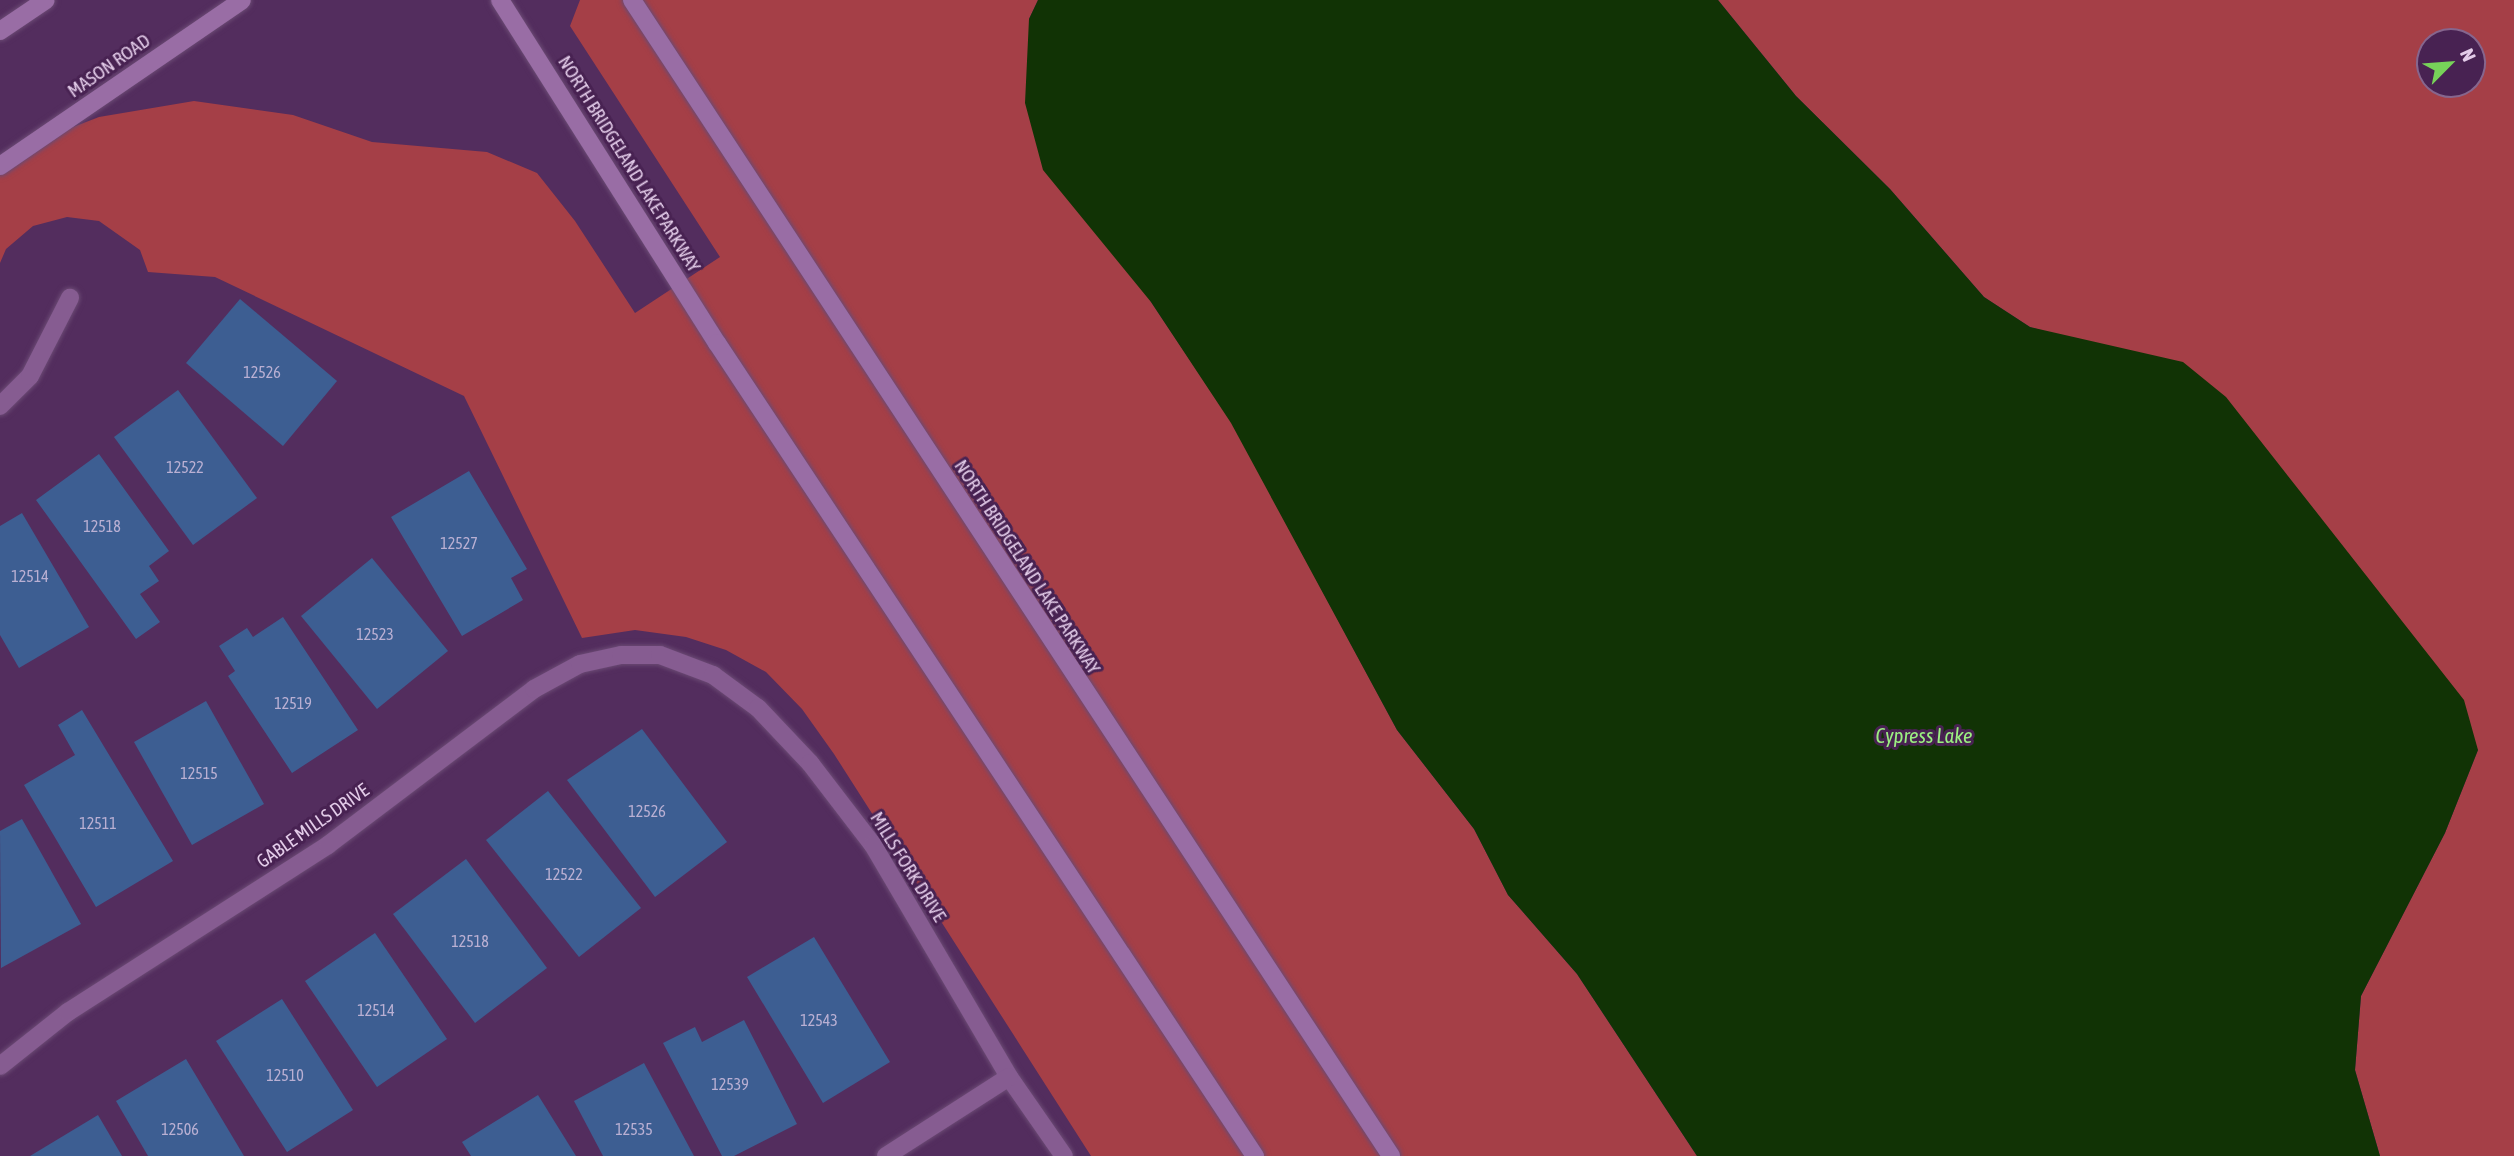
<!DOCTYPE html>
<style>
body{margin:0}
#map{position:relative;width:2514px;height:1156px;overflow:hidden;background:#532d5e;font-family:"Asap Condensed",sans-serif}
div>[style]{position:absolute}
[style*='--x']{left:calc(var(--x)*1px);top:calc(var(--y)*1px);width:calc(var(--w)*1px);rotate:calc(var(--a)*1deg)}
.green>*{inset:0;background:#a53f47}
.water>*{inset:0;background:#113305}
.building>*{inset:0;background:#3d5e92}
.roads{filter:drop-shadow(0 0 2px #6b4a74) drop-shadow(0 0 2px #6b4a74)}
.street>*{height:18px;margin:-9px;padding:0 9px;transform-origin:9px;border-radius:9px;background:#865c91}
.secondary>*{height:18px;margin:-9px;padding:0 9px;transform-origin:9px;border-radius:9px;background:#996da5}
span{translate:-50% -50%;white-space:nowrap;text-align:center;line-height:1.15;-webkit-text-stroke:6px #482252;paint-order:stroke}
.number-label{font-size:16px;color:#bab0d3}
.number-label span{-webkit-text-stroke-width:0}
.street-label{font-size:19px;color:#e3cce9}
.water-label{font-size:21px;color:#9bf081;font-style:italic}
.north{position:absolute;left:2416px;top:28px;width:70px;height:70px;box-sizing:border-box;background:#482252;border:2px solid #86668e;border-radius:50%;rotate:65deg;font-size:19px;font-weight:700;line-height:28px;text-align:center;color:#e3cce9}
.north::after{content:'';display:block;margin:auto;width:24px;height:32px;background:#77d259;clip-path:polygon(50% 0,100% 100%,50% 72%,0 100%)}
</style>
<div id="map">
<div class="green">
<div style="clip-path:polygon(580px 0,1038px 0,1029px 19px,1151px 302px,1232px 423px,1397px 730px,1474px 829px,1508px 895px,1577px 974px,1697px 1156px,1091px 1156px,834px 754px,802px 709px,766px 672px,726px 650px,686px 637px,635px 630px,582px 638px,464px 396px,215px 277px,148px 272px,140px 250px,99px 221px,67px 217px,33px 226px,6px 249px,0 263px,0 174px,42px 139px,99px 117px,194px 101px,293px 115px,372px 142px,487px 152px,537px 173px,575px 221px,635px 313px,720px 257px,570px 26px)"></div>
<div style="clip-path:polygon(evenodd,1718px 0,2514px 0,2514px 1156px,2380px 1156px,2355px 1070px,2361px 996px,2445px 833px,2478px 750px,2089px 344px,2030px 327px,1984px 297px,1890px 189px,1796px 96px,1718px 0,2430px 42px,2472px 42px,2472px 84px,2430px 84px,2430px 42px)"></div>
</div>
<div class="water">
<div style="clip-path:polygon(1038px 0,1718px 0,1796px 96px,1890px 189px,1984px 297px,2030px 327px,2183px 362px,2226px 397px,2464px 700px,2478px 750px,2445px 833px,2361px 996px,2355px 1070px,2380px 1156px,1697px 1156px,1577px 974px,1508px 895px,1474px 829px,1397px 730px,1231px 423px,1151px 302px,1043px 170px,1025px 103px,1029px 19px)"></div>
</div>
<div class="building">
<div style="clip-path:polygon(240px 299px,337px 381px,283px 446px,186px 363px)"></div>
<div style="clip-path:polygon(178px 390px,257px 498px,193px 545px,114px 437px)"></div>
<div style="clip-path:polygon(99px 454px,169px 551px,149px 566px,159px 581px,140px 594px,160px 622px,136px 639px,36px 500px)"></div>
<div style="clip-path:polygon(469px 471px,527px 569px,511px 578px,523px 600px,462px 636px,391px 517px)"></div>
<div style="clip-path:polygon(22px 513px,89px 627px,19px 668px,0 635px,0 526px)"></div>
<div style="clip-path:polygon(372px 558px,448px 651px,377px 709px,301px 616px)"></div>
<div style="clip-path:polygon(283px 617px,358px 730px,292px 773px,228px 676px,235px 671px,219px 646px,247px 628px,253px 637px)"></div>
<div style="clip-path:polygon(206px 701px,264px 804px,192px 845px,134px 742px)"></div>
<div style="clip-path:polygon(82px 710px,173px 861px,96px 907px,24px 785px,75px 755px,58px 725px)"></div>
<div style="clip-path:polygon(642px 729px,727px 842px,655px 897px,567px 780px)"></div>
<div style="clip-path:polygon(548px 791px,641px 908px,579px 957px,486px 840px)"></div>
<div style="clip-path:polygon(22px 819px,81px 924px,1px 968px,0 831px)"></div>
<div style="clip-path:polygon(466px 859px,547px 968px,475px 1023px,393px 914px)"></div>
<div style="clip-path:polygon(375px 933px,447px 1039px,377px 1087px,305px 981px)"></div>
<div style="clip-path:polygon(814px 937px,890px 1062px,823px 1103px,747px 977px)"></div>
<div style="clip-path:polygon(282px 999px,353px 1110px,287px 1152px,216px 1041px)"></div>
<div style="clip-path:polygon(744px 1020px,797px 1124px,734px 1156px,722px 1156px,663px 1043px,695px 1027px,702px 1042px)"></div>
<div style="clip-path:polygon(186px 1059px,244px 1156px,148px 1156px,116px 1101px)"></div>
<div style="clip-path:polygon(644px 1063px,694px 1156px,603px 1156px,574px 1101px)"></div>
<div style="clip-path:polygon(538px 1095px,576px 1156px,471px 1156px,462px 1142px)"></div>
<div style="clip-path:polygon(98px 1115px,122px 1156px,30px 1156px)"></div>
</div>
<div class="roads">
<div class="street">
<div style="--x:0;--y:406;--w:42;--a:-45"></div>
<div style="--x:30;--y:376;--w:88;--a:-62.9"></div>
<div style="--x:0;--y:1066;--w:87;--a:-38.5"></div>
<div style="--x:68;--y:1012;--w:309;--a:-32.7"></div>
<div style="--x:328;--y:845;--w:258;--a:-37.1"></div>
<div style="--x:534;--y:689;--w:52;--a:-28.5"></div>
<div style="--x:580;--y:664;--w:42;--a:-12.4"></div>
<div style="--x:621;--y:655;--w:39;--a:0"></div>
<div style="--x:660;--y:655;--w:57;--a:20.7"></div>
<div style="--x:713;--y:675;--w:56;--a:36.3"></div>
<div style="--x:758;--y:708;--w:76;--a:46.6"></div>
<div style="--x:810;--y:763;--w:103;--a:52.5"></div>
<div style="--x:873;--y:845;--w:269;--a:59.6"></div>
<div style="--x:1009;--y:1077;--w:96;--a:55.2"></div>
<div style="--x:886;--y:1156;--w:146;--a:-32.7"></div>
</div>
<div class="secondary">
<div style="--x:500;--y:0;--w:406;--a:57.7"></div>
<div style="--x:717;--y:343;--w:975;--a:56.51"></div>
<div style="--x:632;--y:0;--w:1383;--a:56.71"></div>
<div style="--x:0;--y:31;--w:55;--a:-34"></div>
<div style="--x:0;--y:166;--w:293;--a:-34.4"></div>
</div>
</div>
<div class="number-label">
<span style="left:262px;top:372px">12526</span>
<span style="left:185px;top:467px">12522</span>
<span style="left:102px;top:526px">12518</span>
<span style="left:459px;top:543px">12527</span>
<span style="left:30px;top:576px">12514</span>
<span style="left:375px;top:634px">12523</span>
<span style="left:293px;top:703px">12519</span>
<span style="left:199px;top:773px">12515</span>
<span style="left:647px;top:811px">12526</span>
<span style="left:98px;top:823px">12511</span>
<span style="left:564px;top:874px">12522</span>
<span style="left:470px;top:941px">12518</span>
<span style="left:376px;top:1010px">12514</span>
<span style="left:819px;top:1020px">12543</span>
<span style="left:285px;top:1075px">12510</span>
<span style="left:730px;top:1084px">12539</span>
<span style="left:180px;top:1129px">12506</span>
<span style="left:634px;top:1129px">12535</span>
</div>
<div class="street-label">
<span style="left:109px;top:66px;rotate:-35deg">MASON ROAD</span>
<span style="left:629px;top:164px;rotate:58deg">NORTH BRIDGELAND LAKE PARKWAY</span>
<span style="left:1027px;top:567px;rotate:57deg">NORTH BRIDGELAND LAKE PARKWAY</span>
<span style="left:313px;top:826px;rotate:-35deg">GABLE MILLS DRIVE</span>
<span style="left:908px;top:867px;rotate:58deg">MILLS FORK DRIVE</span>
</div>
<div class="water-label">
<span style="left:1924px;top:735px">Cypress Lake</span>
</div>
<div class="north">N</div>
</div>
